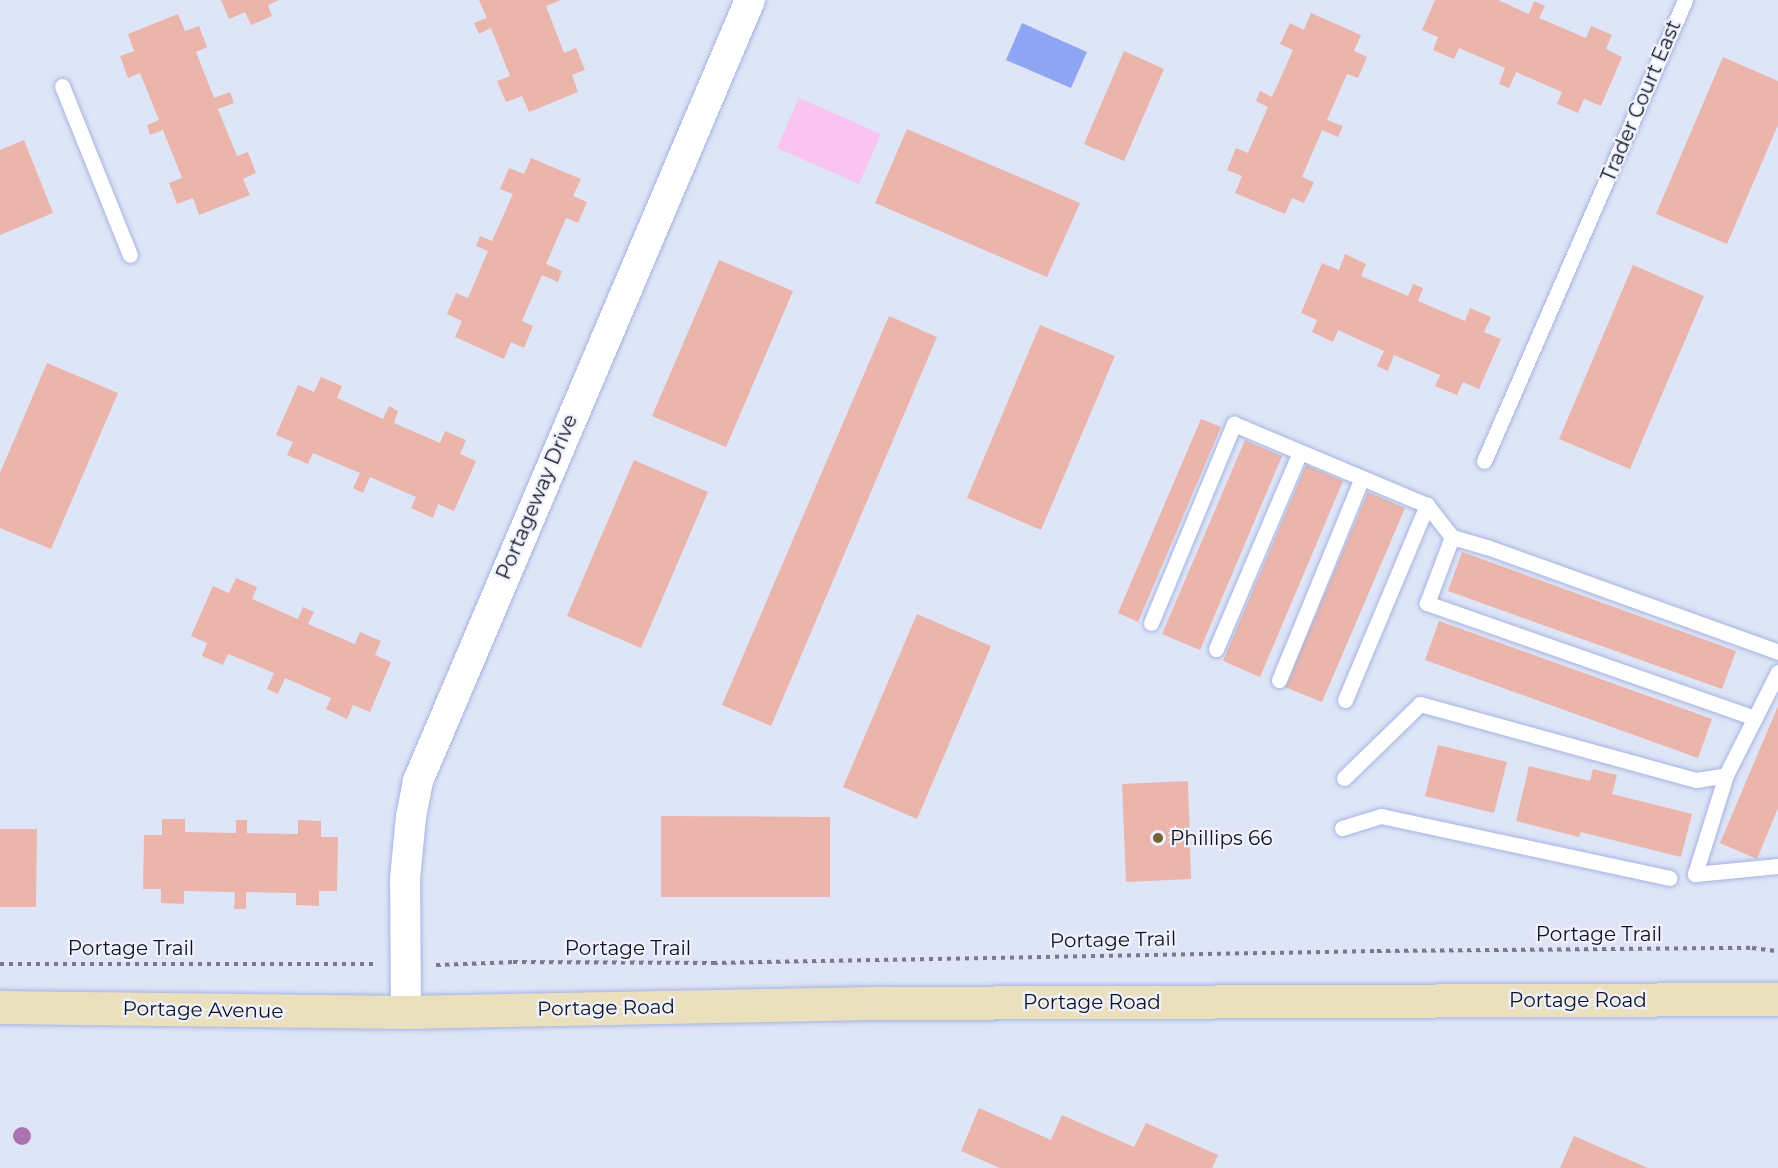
<!DOCTYPE html>
<style>
body{margin:0}
#map{position:relative;width:1778px;height:1168px;overflow:hidden;background:#dee5f7;font-family:Montserrat,sans-serif}
div>[style]{position:absolute}
[style*='--x']{left:calc(var(--x)*1px);top:calc(var(--y)*1px);width:calc(var(--w)*1px);rotate:calc(var(--a)*1deg)}
.green>*{inset:0;background:#f9c3f2}
.water>*{inset:0;background:#8ea5f4}
.building>*{inset:0;background:#ebb5ab}
.path>*{height:4px;margin-top:-2px;transform-origin:0;background:repeating-linear-gradient(90deg,#757b8c 0 4.5px,transparent 0 9px)}
.roads{filter:drop-shadow(0 0 2px #a6b4e0) drop-shadow(0 0 2px #a6b4e0)}
.service>*{height:15px;margin:-7.5px;padding:0 7.5px;transform-origin:7.5px;border-radius:7.5px;background:#fff}
.minor>*{height:30px;margin:-15px;padding:0 15px;transform-origin:15px;border-radius:15px;background:#fff}
.secondary>*{height:33px;margin:-16.5px;padding:0 16.5px;transform-origin:16.5px;border-radius:16.5px;background:#eae0be}
.trees>*{width:18px;height:18px;margin:-9px;border-radius:50%;background:#aa72b2}
.dots>*{width:16px;height:16px;translate:-50% -50%;box-sizing:border-box;border:3px solid #eff2fc;border-radius:50%}
span{translate:-50% -50%;white-space:nowrap;text-align:center;line-height:1.15;-webkit-text-stroke:4.5px #eff2fc;paint-order:stroke}
.street-label{font-size:20px;color:#0e1222}
.poi-label{font-size:20px;color:#0e1222}
.left{translate:0 -50%;text-align:left}
</style>
<div id="map">
<div class="green">
<div style="clip-path:polygon(799px 98px,881px 134px,859px 184px,777px 148px)"></div>
</div>
<div class="water">
<div style="clip-path:polygon(1022px 23px,1087px 52px,1071px 88px,1006px 60px)"></div>
</div>
<div class="building">
<div style="clip-path:polygon(221px 0,279px 0,268px 5px,272px 16px,251px 25px,245px 12px,229px 19px)"></div>
<div style="clip-path:polygon(479px 0,561px 0,546px 6px,564px 53px,576px 48px,585px 70px,572px 75px,578px 92px,529px 112px,522px 96px,506px 102px,497px 81px,510px 76px,491px 28px,479px 34px,474px 23px,487px 18px)"></div>
<div style="clip-path:polygon(1435px 0,1498px 0,1529px 14px,1534px 1px,1545px 6px,1539px 18px,1586px 38px,1591px 26px,1612px 35px,1606px 49px,1622px 57px,1601px 106px,1584px 99px,1578px 113px,1557px 104px,1562px 92px,1516px 72px,1509px 88px,1499px 84px,1505px 68px,1459px 48px,1454px 59px,1433px 50px,1438px 37px,1422px 30px)"></div>
<div style="clip-path:polygon(1311px 13px,1361px 35px,1354px 51px,1367px 57px,1358px 78px,1347px 74px,1327px 120px,1343px 126px,1338px 137px,1322px 130px,1302px 177px,1314px 182px,1304px 203px,1292px 198px,1285px 214px,1235px 193px,1242px 176px,1227px 170px,1236px 148px,1248px 153px,1268px 107px,1256px 101px,1260px 91px,1272px 97px,1293px 50px,1280px 44px,1290px 23px,1304px 30px)"></div>
<div style="clip-path:polygon(178px 14px,185px 31px,199px 26px,207px 47px,196px 52px,214px 98px,230px 92px,234px 103px,218px 109px,237px 156px,248px 152px,256px 173px,243px 179px,250px 195px,199px 215px,193px 198px,177px 204px,169px 183px,182px 178px,163px 130px,150px 135px,147px 125px,159px 120px,140px 73px,128px 78px,120px 56px,134px 51px,128px 34px)"></div>
<div style="clip-path:polygon(1124px 51px,1164px 69px,1124px 161px,1084px 144px)"></div>
<div style="clip-path:polygon(1723px 57px,1778px 81px,1778px 125px,1727px 244px,1656px 214px)"></div>
<div style="clip-path:polygon(907px 129px,1080px 203px,1047px 277px,875px 203px)"></div>
<div style="clip-path:polygon(24px 140px,53px 213px,0 235px,0 150px)"></div>
<div style="clip-path:polygon(531px 158px,581px 179px,573px 196px,587px 202px,578px 223px,566px 218px,546px 264px,562px 271px,558px 282px,542px 275px,522px 321px,533px 326px,524px 348px,511px 342px,504px 359px,455px 337px,462px 321px,447px 314px,456px 293px,468px 298px,488px 251px,476px 246px,480px 236px,492px 241px,513px 194px,500px 189px,509px 168px,524px 174px)"></div>
<div style="clip-path:polygon(1345px 254px,1366px 264px,1361px 276px,1408px 296px,1413px 284px,1423px 288px,1418px 301px,1465px 321px,1470px 308px,1491px 317px,1484px 332px,1501px 339px,1479px 389px,1463px 382px,1457px 395px,1435px 386px,1440px 375px,1394px 355px,1388px 371px,1377px 366px,1384px 351px,1338px 330px,1333px 342px,1312px 332px,1317px 320px,1301px 313px,1322px 263px,1339px 270px)"></div>
<div style="clip-path:polygon(719px 260px,793px 291px,726px 447px,652px 416px)"></div>
<div style="clip-path:polygon(1633px 265px,1704px 296px,1630px 469px,1559px 439px)"></div>
<div style="clip-path:polygon(889px 316px,937px 337px,771px 726px,722px 705px)"></div>
<div style="clip-path:polygon(1040px 325px,1115px 356px,1041px 530px,967px 498px)"></div>
<div style="clip-path:polygon(47px 363px,118px 393px,51px 549px,0 528px,0 473px)"></div>
<div style="clip-path:polygon(321px 377px,342px 386px,337px 398px,383px 419px,389px 406px,398px 411px,394px 423px,440px 443px,445px 431px,466px 440px,460px 454px,476px 461px,454px 511px,438px 504px,433px 518px,411px 508px,416px 497px,370px 477px,363px 493px,353px 488px,360px 473px,313px 453px,308px 464px,287px 455px,293px 442px,276px 435px,298px 385px,314px 392px)"></div>
<div style="clip-path:polygon(1201px 419px,1221px 427px,1138px 622px,1118px 613px)"></div>
<div style="clip-path:polygon(1245px 440px,1282px 456px,1200px 650px,1162px 634px)"></div>
<div style="clip-path:polygon(634px 460px,708px 492px,641px 648px,567px 616px)"></div>
<div style="clip-path:polygon(1306px 465px,1343px 481px,1260px 677px,1223px 661px)"></div>
<div style="clip-path:polygon(1368px 492px,1405px 508px,1322px 702px,1285px 687px)"></div>
<div style="clip-path:polygon(1462px 552px,1736px 651px,1722px 689px,1448px 591px)"></div>
<div style="clip-path:polygon(236px 578px,257px 587px,252px 599px,298px 619px,303px 607px,314px 612px,308px 624px,355px 644px,360px 632px,381px 641px,375px 655px,391px 662px,370px 712px,353px 705px,347px 719px,326px 709px,331px 698px,285px 678px,278px 694px,267px 689px,274px 673px,228px 654px,223px 665px,202px 656px,207px 643px,191px 636px,213px 586px,229px 593px)"></div>
<div style="clip-path:polygon(917px 614px,991px 646px,917px 819px,843px 787px)"></div>
<div style="clip-path:polygon(1439px 621px,1712px 719px,1698px 758px,1425px 660px)"></div>
<div style="clip-path:polygon(1778px 706px,1778px 808px,1757px 859px,1720px 843px)"></div>
<div style="clip-path:polygon(1438px 745px,1507px 762px,1494px 813px,1425px 796px)"></div>
<div style="clip-path:polygon(1529px 766px,1590px 781px,1593px 769px,1617px 775px,1612px 794px,1692px 814px,1681px 857px,1581px 832px,1579px 837px,1516px 821px)"></div>
<div style="clip-path:polygon(1188px 781px,1191px 879px,1126px 882px,1122px 784px)"></div>
<div style="clip-path:polygon(661px 816px,830px 817px,830px 897px,661px 897px)"></div>
<div style="clip-path:polygon(162px 819px,185px 819px,185px 832px,236px 833px,236px 820px,247px 820px,247px 833px,298px 834px,298px 820px,321px 821px,321px 837px,338px 837px,337px 891px,319px 891px,319px 906px,296px 905px,296px 893px,246px 892px,246px 909px,234px 909px,235px 892px,184px 891px,184px 904px,161px 903px,161px 889px,143px 889px,144px 835px,162px 835px)"></div>
<div style="clip-path:polygon(0 829px,37px 829px,36px 907px,0 907px)"></div>
<div style="clip-path:polygon(979px 1108px,1051px 1140px,1062px 1115px,1134px 1147px,1146px 1123px,1218px 1155px,1212px 1168px,1000px 1168px,961px 1151px)"></div>
<div style="clip-path:polygon(1574px 1136px,1648px 1168px,1560px 1168px)"></div>
</div>
<div class="path">
<div style="--x:0;--y:964;--w:377;--a:0"></div>
<div style="--x:436;--y:965;--w:77;--a:-2.2"></div>
<div style="--x:513;--y:962;--w:200;--a:0.3"></div>
<div style="--x:713;--y:963;--w:664;--a:-1.04"></div>
<div style="--x:1377;--y:951;--w:375;--a:-0.5"></div>
<div style="--x:1752;--y:948;--w:26;--a:7"></div>
</div>
<div class="roads">
<div class="service">
<div style="--x:62;--y:86;--w:182;--a:68.1"></div>
<div style="--x:1484;--y:461;--w:503;--a:-66.44"></div>
<div style="--x:1151;--y:623;--w:216;--a:-67.4"></div>
<div style="--x:1234;--y:424;--w:209;--a:22.8"></div>
<div style="--x:1427;--y:505;--w:41;--a:52"></div>
<div style="--x:1216;--y:649;--w:214;--a:-66.9"></div>
<div style="--x:1778;--y:672;--w:115;--a:116.8"></div>
<div style="--x:1726;--y:775;--w:104;--a:107.4"></div>
<div style="--x:1695;--y:874;--w:83;--a:-5.5"></div>
<div style="--x:1279;--y:680;--w:218;--a:-67.7"></div>
<div style="--x:1345;--y:700;--w:212;--a:-67.2"></div>
<div style="--x:1755;--y:718;--w:348;--a:-160.7"></div>
<div style="--x:1427;--y:603;--w:71;--a:-69.3"></div>
<div style="--x:1452;--y:537;--w:36;--a:16"></div>
<div style="--x:1487;--y:547;--w:309;--a:19.8"></div>
<div style="--x:1344;--y:778;--w:106;--a:-44.2"></div>
<div style="--x:1420;--y:704;--w:286;--a:15.4"></div>
<div style="--x:1696;--y:780;--w:30;--a:-9"></div>
<div style="--x:1342;--y:828;--w:41;--a:-17.1"></div>
<div style="--x:1381;--y:816;--w:295;--a:12.1"></div>
</div>
<div class="minor">
<div style="--x:406;--y:1012;--w:133;--a:-90.4"></div>
<div style="--x:405;--y:879;--w:62;--a:-84.5"></div>
<div style="--x:411;--y:817;--w:37;--a:-79"></div>
<div style="--x:418;--y:781;--w:849;--a:-66.97"></div>
</div>
<div class="secondary">
<div style="--x:0;--y:1007;--w:406;--a:0.7"></div>
<div style="--x:406;--y:1012;--w:480;--a:-1.1"></div>
<div style="--x:886;--y:1003;--w:892;--a:-0.26"></div>
</div>
</div>
<div class="trees">
<div style="left:22px;top:1136px"></div>
</div>
<div class="dots">
<div style="left:1158px;top:838px;background:#766533"></div>
</div>
<div class="street-label">
<span style="left:1641px;top:101px;rotate:-67deg">Trader Court East</span>
<span style="left:537px;top:497px;rotate:-67deg">Portageway Drive</span>
<span style="left:1599px;top:934px">Portage Trail</span>
<span style="left:1113px;top:940px;rotate:-1deg">Portage Trail</span>
<span style="left:131px;top:948px">Portage Trail</span>
<span style="left:628px;top:948px">Portage Trail</span>
<span style="left:1578px;top:1000px">Portage Road</span>
<span style="left:1092px;top:1002px">Portage Road</span>
<span style="left:606px;top:1008px;rotate:-1deg">Portage Road</span>
<span style="left:203px;top:1010px;rotate:1deg">Portage Avenue</span>
</div>
<div class="poi-label">
<span class="left" style="left:1170px;top:838px">Phillips 66</span>
</div>
</div>
